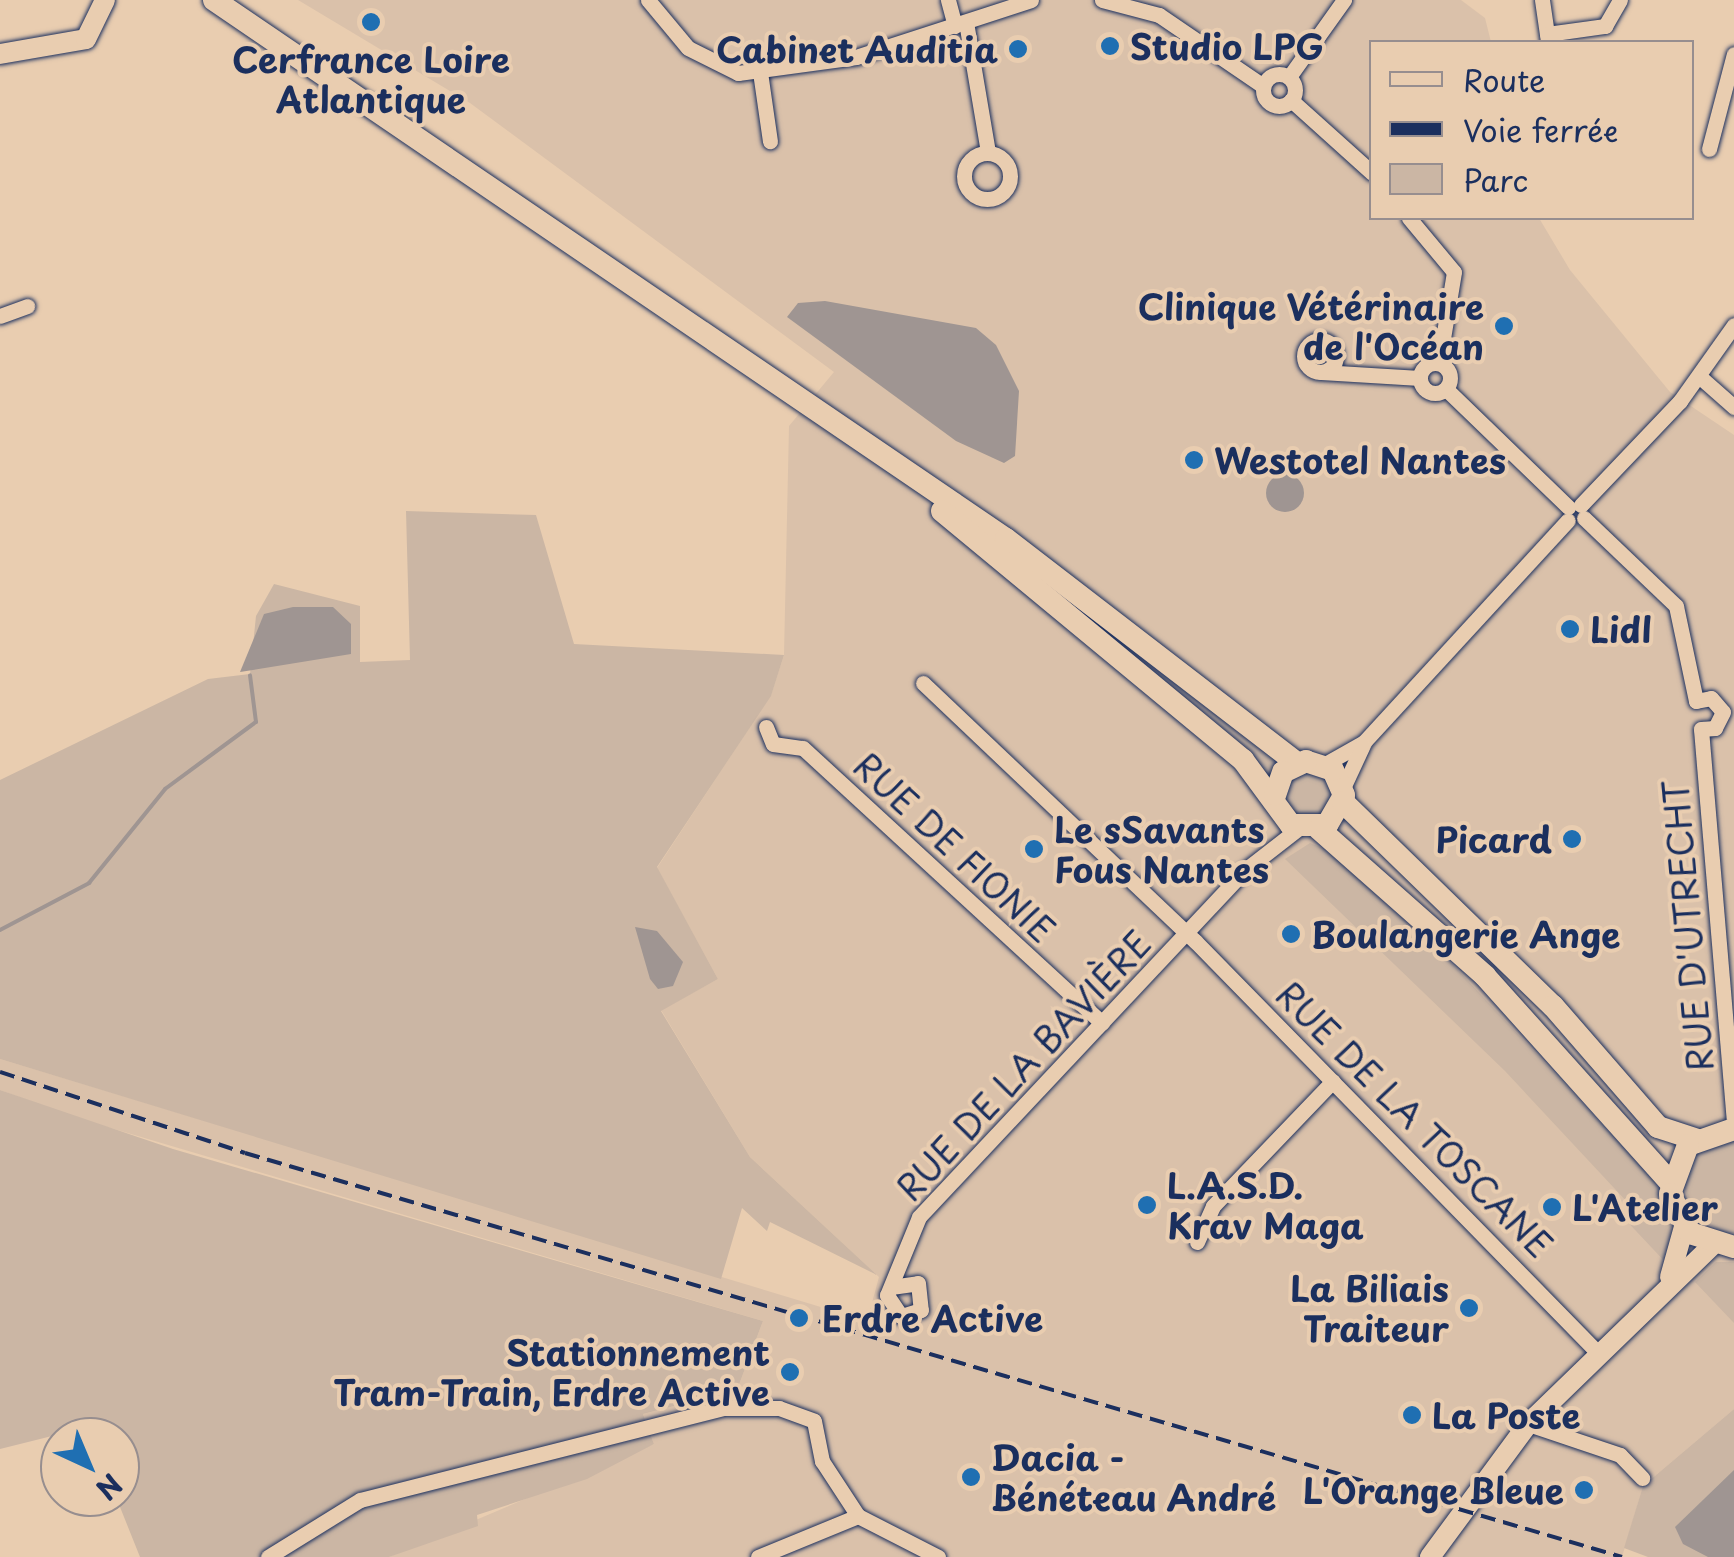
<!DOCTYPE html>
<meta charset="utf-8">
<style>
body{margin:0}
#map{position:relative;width:1734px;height:1557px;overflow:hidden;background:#e9cdb0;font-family:"Playpen Sans",sans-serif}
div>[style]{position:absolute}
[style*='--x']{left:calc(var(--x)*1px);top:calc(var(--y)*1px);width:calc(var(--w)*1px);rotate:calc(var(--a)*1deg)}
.built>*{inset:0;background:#dac1aa}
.green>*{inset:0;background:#cbb6a4}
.round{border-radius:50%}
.water>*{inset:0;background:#9f9592}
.stream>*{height:4px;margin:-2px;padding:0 2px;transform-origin:2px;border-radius:2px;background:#9f9592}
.roads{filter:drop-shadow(0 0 2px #1b2f5e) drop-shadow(0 0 2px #1b2f5e)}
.minor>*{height:15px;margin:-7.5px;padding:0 7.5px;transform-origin:7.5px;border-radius:7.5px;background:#e9cdb0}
.minor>.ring{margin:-7.5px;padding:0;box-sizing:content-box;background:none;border:15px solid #e9cdb0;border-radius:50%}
.tertiary>*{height:20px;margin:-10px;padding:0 10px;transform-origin:10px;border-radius:10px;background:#e9cdb0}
.secondary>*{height:22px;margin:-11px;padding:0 11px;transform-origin:11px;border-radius:11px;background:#e9cdb0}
.rail>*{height:4px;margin-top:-2px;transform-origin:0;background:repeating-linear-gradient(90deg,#1b2f5e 0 15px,transparent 0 23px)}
.dots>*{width:28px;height:28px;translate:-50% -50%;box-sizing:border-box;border:5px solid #e9cdb0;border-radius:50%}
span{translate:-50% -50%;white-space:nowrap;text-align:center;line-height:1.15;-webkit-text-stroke:8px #e9cdb0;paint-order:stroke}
.poi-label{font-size:35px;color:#1b2f5e;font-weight:700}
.left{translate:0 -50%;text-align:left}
.right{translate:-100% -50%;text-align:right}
.street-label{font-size:35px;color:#1b2f5e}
.legend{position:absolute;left:1369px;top:40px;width:325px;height:180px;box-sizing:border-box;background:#e9cdb0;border:2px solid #978e8f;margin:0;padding:12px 18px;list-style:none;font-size:30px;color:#1b2f5e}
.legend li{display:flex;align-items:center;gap:20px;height:50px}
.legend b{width:50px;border:2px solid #978e8f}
.north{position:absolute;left:40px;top:1417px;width:100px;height:100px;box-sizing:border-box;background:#e9cdb0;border:2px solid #978e8f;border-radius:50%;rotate:136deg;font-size:28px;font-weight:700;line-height:40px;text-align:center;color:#1b2f5e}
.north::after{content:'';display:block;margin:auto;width:35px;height:45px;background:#1f6fb2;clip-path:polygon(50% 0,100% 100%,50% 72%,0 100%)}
</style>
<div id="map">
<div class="built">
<div style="clip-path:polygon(298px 0,1461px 0,1485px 18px,1491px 42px,1372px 42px,1372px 218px,1539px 218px,1570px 270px,1670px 392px,1734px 435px,1734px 1409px,1643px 1486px,1622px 1557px,389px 1557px,654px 1444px,643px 1414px,737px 1390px,763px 1321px,77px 1118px,0 1090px,0 1059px,867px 1321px,879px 1277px,750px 1157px,661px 1010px,718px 979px,657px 868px,771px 695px,784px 655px,789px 426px,834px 372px,470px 103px)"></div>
</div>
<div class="green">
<div style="clip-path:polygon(406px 511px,536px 515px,574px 644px,784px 655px,771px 696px,657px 867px,718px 979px,661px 1011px,750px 1157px,877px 1275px,770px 1222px,767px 1231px,742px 1208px,721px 1279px,0 1059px,0 780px,208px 679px,250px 674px,256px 616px,274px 584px,360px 606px,360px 662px,410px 660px)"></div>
<div style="clip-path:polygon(961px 513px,1285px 763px,1272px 781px)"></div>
<div class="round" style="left:1286px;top:771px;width:46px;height:46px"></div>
<div style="clip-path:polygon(1310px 843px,1344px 857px,1397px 905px,1656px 1182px,1673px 1233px,1669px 1266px,1620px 1214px,1629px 1204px,1505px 1071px,1285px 859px)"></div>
<div style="clip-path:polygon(0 1090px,173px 1149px,763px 1321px,737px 1390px,643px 1414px,654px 1444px,587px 1479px,477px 1515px,478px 1526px,389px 1557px,140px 1557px,116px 1497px,120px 1437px,60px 1434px,0 1449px)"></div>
<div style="clip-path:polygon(1734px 1137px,1734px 1233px,1726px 1233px,1697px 1218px,1684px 1187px,1694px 1156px)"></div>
<div style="clip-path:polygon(1716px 1262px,1734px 1262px,1734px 1323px,1695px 1282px)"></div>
<div style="clip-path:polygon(1734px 1409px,1734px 1557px,1648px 1557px,1624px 1548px,1643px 1486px)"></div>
</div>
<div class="water">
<div style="clip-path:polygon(825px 301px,976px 328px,996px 345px,1019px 391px,1015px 456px,1004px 463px,956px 441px,787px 317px,798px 303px)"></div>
<div class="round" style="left:1266px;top:474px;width:38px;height:38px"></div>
<div style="clip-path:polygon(293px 607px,333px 607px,351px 624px,351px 654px,240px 672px,264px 614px)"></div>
<div style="clip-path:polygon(635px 927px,657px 931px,683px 962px,673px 986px,658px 989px,650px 979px)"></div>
<div style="clip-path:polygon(1734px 1470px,1734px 1557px,1708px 1557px,1683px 1544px,1675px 1527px)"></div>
</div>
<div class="stream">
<div style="--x:0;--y:930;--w:101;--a:-27.8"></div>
<div style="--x:89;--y:883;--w:121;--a:-51"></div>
<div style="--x:165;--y:789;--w:113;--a:-36.4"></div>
<div style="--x:256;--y:722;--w:47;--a:-97.3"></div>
</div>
<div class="roads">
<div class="minor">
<div style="--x:648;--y:0;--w:62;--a:50.2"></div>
<div style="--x:688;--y:48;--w:56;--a:26.6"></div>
<div style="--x:738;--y:73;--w:119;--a:-7.7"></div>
<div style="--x:856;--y:57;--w:184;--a:-18"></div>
<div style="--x:948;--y:0;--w:27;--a:75"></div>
<div style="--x:1102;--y:0;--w:59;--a:14.7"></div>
<div style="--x:1159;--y:15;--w:126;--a:34.3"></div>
<div style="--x:1542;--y:0;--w:41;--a:81.7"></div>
<div style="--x:966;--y:22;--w:132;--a:80.4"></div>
<div style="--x:1547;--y:34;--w:59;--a:-7.9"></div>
<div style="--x:1605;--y:26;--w:30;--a:-60"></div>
<div style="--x:760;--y:72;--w:70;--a:81.8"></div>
<div class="ring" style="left:1263px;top:74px;width:17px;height:17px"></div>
<div style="--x:1289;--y:77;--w:95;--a:-54.5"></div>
<div style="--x:1291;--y:100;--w:109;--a:42"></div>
<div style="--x:1709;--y:149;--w:98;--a:-75.3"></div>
<div class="ring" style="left:964px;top:153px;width:31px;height:31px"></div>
<div style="--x:1409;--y:218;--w:70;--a:50.2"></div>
<div style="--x:1454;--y:272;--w:92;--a:99.4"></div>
<div style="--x:0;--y:316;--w:29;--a:-20"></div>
<div class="ring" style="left:1304px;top:340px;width:17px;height:17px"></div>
<div class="ring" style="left:1420px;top:363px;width:15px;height:15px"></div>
<div style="--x:1321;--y:372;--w:99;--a:3.5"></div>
<div style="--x:1699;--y:376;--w:47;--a:41.5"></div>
<div style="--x:1446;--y:389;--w:170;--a:44"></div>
<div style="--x:1581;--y:505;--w:144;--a:-46.4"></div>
<div style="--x:1680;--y:401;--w:93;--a:-54.6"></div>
<div style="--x:1584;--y:518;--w:127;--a:43.7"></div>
<div style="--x:1676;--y:606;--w:97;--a:78.1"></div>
<div style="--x:923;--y:683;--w:375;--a:43.5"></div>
<div style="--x:1195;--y:941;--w:575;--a:45.63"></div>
<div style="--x:1696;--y:701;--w:15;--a:-11"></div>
<div style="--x:1711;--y:698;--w:18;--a:49"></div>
<div style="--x:1723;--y:712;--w:18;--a:117"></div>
<div style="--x:1715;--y:728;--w:14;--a:176"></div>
<div style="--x:766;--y:727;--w:18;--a:68"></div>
<div style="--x:773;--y:744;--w:30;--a:8"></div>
<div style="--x:803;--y:748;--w:406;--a:42.6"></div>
<div style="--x:1701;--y:729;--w:390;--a:85.2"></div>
<div style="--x:1325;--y:764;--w:45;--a:-29.4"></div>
<div style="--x:1364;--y:742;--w:301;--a:-47.4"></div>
<div style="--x:1343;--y:788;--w:47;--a:-65.1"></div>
<div style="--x:1197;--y:1242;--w:39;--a:-66"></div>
<div style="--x:1213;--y:1206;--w:173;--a:-46.2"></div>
<div style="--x:891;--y:1287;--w:27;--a:-8"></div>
<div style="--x:918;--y:1283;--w:27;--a:84"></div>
<div style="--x:921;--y:1310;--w:21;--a:163"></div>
<div style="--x:901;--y:1316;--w:25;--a:-124"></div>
<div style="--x:887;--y:1295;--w:84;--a:-67.7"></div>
<div style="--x:919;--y:1217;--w:476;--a:-46.8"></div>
<div style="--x:1245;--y:870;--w:68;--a:-37.9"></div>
<div style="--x:1528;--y:1424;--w:97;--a:18.6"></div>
<div style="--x:1620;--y:1455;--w:32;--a:46"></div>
<div style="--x:268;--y:1557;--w:108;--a:-31.8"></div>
<div style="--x:360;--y:1500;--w:375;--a:-14.2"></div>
<div style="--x:724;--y:1408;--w:55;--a:0"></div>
<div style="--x:779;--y:1408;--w:37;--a:20"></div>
<div style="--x:814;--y:1421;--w:41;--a:78.7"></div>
<div style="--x:822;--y:1461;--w:66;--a:56.8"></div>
<div style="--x:858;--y:1516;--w:90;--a:27.1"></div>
<div style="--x:758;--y:1557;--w:108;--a:-22.3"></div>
</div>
<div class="tertiary">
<div style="--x:0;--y:54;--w:87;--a:-9.9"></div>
<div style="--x:86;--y:39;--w:43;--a:-64"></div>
<div style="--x:1670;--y:1277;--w:52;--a:-74.4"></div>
<div style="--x:1430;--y:1557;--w:165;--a:-53.6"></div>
<div style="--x:1528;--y:1424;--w:257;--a:-44.1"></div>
</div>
<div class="secondary">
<div style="--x:214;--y:0;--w:958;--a:34.24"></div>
<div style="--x:1006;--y:539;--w:367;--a:37.6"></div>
<div style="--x:942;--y:511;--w:391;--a:39.6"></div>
<div style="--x:1243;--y:760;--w:81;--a:53.6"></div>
<div style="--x:1291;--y:825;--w:36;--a:0"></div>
<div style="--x:1327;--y:825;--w:34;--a:-60"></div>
<div style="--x:1344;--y:795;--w:27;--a:-114"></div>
<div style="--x:1333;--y:770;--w:28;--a:-162"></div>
<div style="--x:1306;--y:761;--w:25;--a:154"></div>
<div style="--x:1283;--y:772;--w:24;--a:109"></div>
<div style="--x:1343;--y:802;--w:293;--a:44.2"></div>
<div style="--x:1553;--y:1006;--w:160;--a:49"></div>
<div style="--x:1658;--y:1127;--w:40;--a:18"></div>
<div style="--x:1319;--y:829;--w:222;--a:41.5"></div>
<div style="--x:1485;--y:976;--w:277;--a:48.1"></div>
<div style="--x:1734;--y:1129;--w:49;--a:160.8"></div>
<div style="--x:1688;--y:1145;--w:52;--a:110.2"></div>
<div style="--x:1670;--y:1194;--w:44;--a:62.9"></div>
<div style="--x:1690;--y:1233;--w:46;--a:17.7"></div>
</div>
</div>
<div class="rail">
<div style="--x:0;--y:1072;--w:258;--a:18.3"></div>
<div style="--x:245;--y:1153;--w:1435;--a:16.35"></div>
</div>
<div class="dots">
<div style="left:371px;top:22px;background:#1f6fb2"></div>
<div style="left:1110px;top:46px;background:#1f6fb2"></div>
<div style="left:1018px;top:49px;background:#1f6fb2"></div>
<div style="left:1504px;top:326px;background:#1f6fb2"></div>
<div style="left:1194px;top:460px;background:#1f6fb2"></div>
<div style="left:1570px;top:629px;background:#1f6fb2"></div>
<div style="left:1572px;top:839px;background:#1f6fb2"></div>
<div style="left:1034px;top:849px;background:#1f6fb2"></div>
<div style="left:1291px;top:934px;background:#1f6fb2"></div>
<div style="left:1147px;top:1205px;background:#1f6fb2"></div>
<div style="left:1552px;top:1207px;background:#1f6fb2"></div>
<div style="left:1469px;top:1308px;background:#1f6fb2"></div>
<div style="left:799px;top:1318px;background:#1f6fb2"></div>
<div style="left:790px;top:1372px;background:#1f6fb2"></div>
<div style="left:1412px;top:1415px;background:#1f6fb2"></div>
<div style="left:971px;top:1477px;background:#1f6fb2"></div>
<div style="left:1584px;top:1490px;background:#1f6fb2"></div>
</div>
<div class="poi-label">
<span class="left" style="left:1130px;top:46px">Studio LPG</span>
<span class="right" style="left:998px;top:49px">Cabinet Auditia</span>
<span style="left:371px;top:79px">Cerfrance Loire<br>Atlantique</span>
<span class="right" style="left:1484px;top:326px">Clinique Vétérinaire<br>de l'Océan</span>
<span class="left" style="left:1214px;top:460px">Westotel Nantes</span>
<span class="left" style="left:1590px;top:629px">Lidl</span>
<span class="left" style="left:1054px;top:849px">Le sSavants<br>Fous Nantes</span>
<span class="right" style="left:1552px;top:839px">Picard</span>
<span class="left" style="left:1311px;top:934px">Boulangerie Ange</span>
<span class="left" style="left:1167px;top:1205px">L.A.S.D.<br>Krav Maga</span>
<span class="left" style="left:1572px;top:1207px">L'Atelier</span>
<span class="right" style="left:1449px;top:1308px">La Biliais<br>Traiteur</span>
<span class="left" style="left:822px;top:1318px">Erdre Active</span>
<span class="right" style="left:770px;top:1372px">Stationnement<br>Tram-Train, Erdre Active</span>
<span class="left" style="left:1432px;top:1415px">La Poste</span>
<span class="left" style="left:991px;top:1477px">Dacia -<br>Bénéteau André</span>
<span class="right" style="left:1564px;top:1490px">L'Orange Bleue</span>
</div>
<div class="street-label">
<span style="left:955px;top:847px;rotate:43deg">RUE DE FIONIE</span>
<span style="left:1687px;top:926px;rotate:-95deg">RUE D'UTRECHT</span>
<span style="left:1023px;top:1065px;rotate:-47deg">RUE DE LA BAVIÈRE</span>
<span style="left:1415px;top:1119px;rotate:45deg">RUE DE LA TOSCANE</span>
</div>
<ul class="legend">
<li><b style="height:12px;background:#e9cdb0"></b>Route</li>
<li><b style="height:12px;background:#1b2f5e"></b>Voie ferrée</li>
<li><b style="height:28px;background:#cbb6a4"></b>Parc</li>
</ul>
<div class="north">N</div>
</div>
